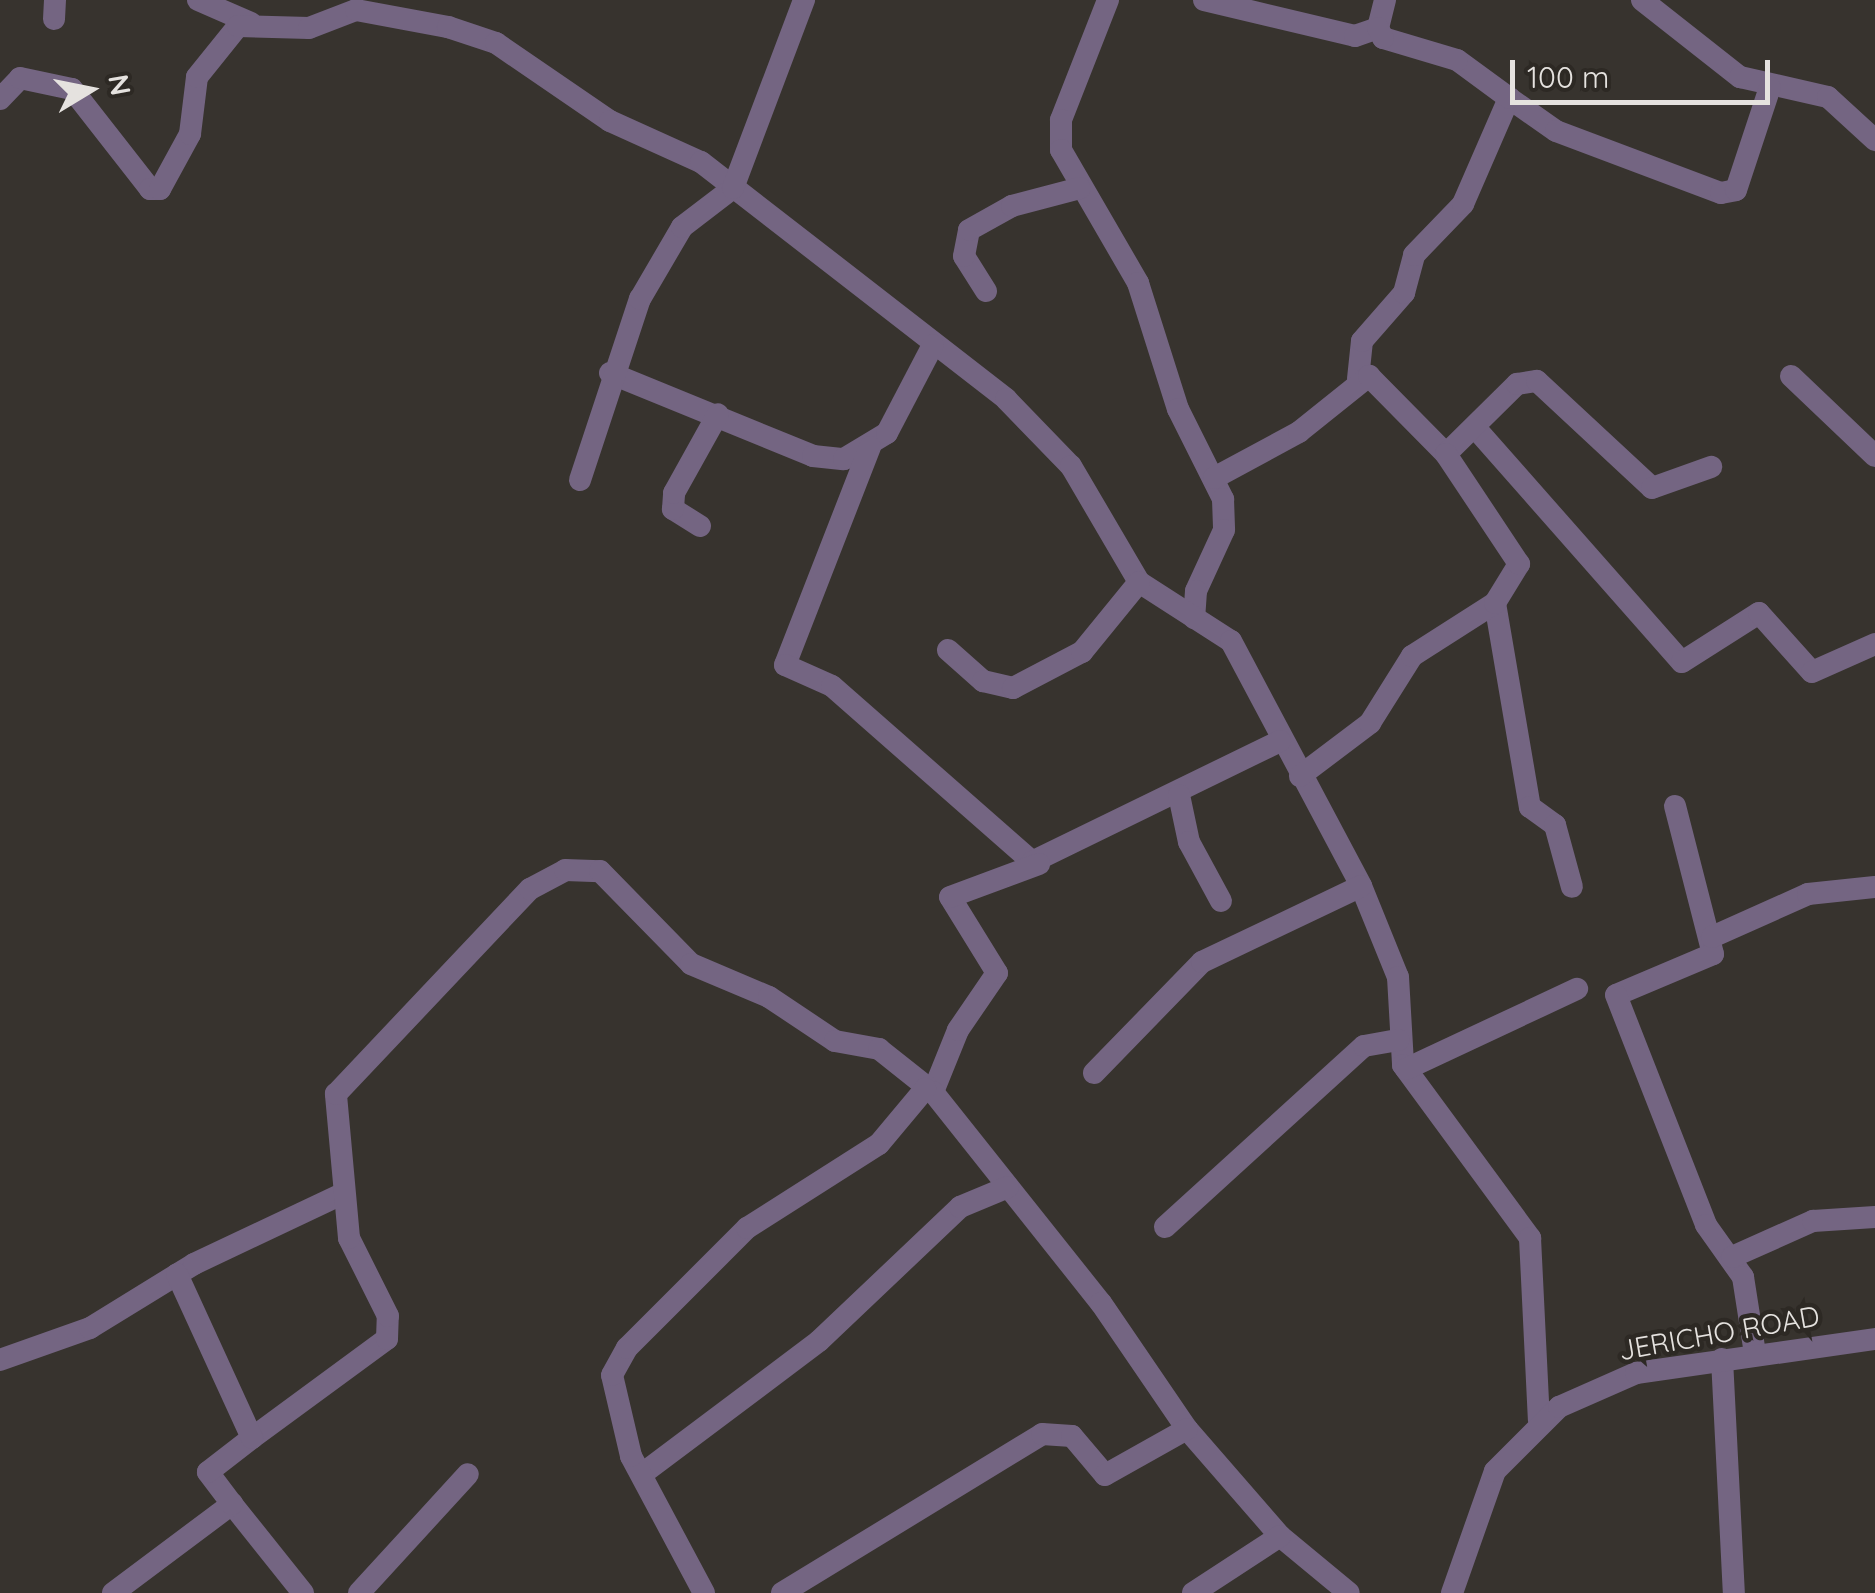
<!DOCTYPE html>
<style>
body{margin:0}
#map{position:relative;width:1875px;height:1593px;overflow:hidden;background:#37332e;font-family:Quicksand,sans-serif}
div>[style]{position:absolute}
[style*='--x']{left:calc(var(--x)*1px);top:calc(var(--y)*1px);width:calc(var(--w)*1px);rotate:calc(var(--a)*1deg)}
.minor>*{height:22px;margin:-11px;padding:0 11px;transform-origin:11px;border-radius:11px;background:#746582}
span{translate:-50% -50%;white-space:nowrap;text-align:center;line-height:1.15;-webkit-text-stroke:9px #2d2924;paint-order:stroke}
.street-label{font-size:28px;color:#e5e2df}
.north{position:absolute;left:40px;top:40px;width:100px;height:100px;-webkit-text-stroke:8px #2d2924;paint-order:stroke;rotate:80deg;font-size:28px;font-weight:700;line-height:40px;text-align:center;color:#e5e2df}
.north::after{content:'';display:block;margin:auto;width:35px;height:45px;background:#e5e2df;clip-path:polygon(50% 0,100% 100%,50% 72%,0 100%)}
.scale{position:absolute;left:1510px;top:60px;width:260px;height:45px;box-sizing:border-box;border:5px solid #e5e2df;border-top:0;padding-left:12px;font-size:30px;line-height:35px;white-space:nowrap;color:#e5e2df;-webkit-text-stroke:8px #2d2924;paint-order:stroke}
</style>
<div id="map">
<div class="minor">
<div style="--x:198;--y:0;--w:58;--a:23.5"></div>
<div style="--x:1108;--y:0;--w:129;--a:111.4"></div>
<div style="--x:1061;--y:120;--w:30;--a:90"></div>
<div style="--x:1061;--y:150;--w:154;--a:59.9"></div>
<div style="--x:1138;--y:283;--w:132;--a:72.4"></div>
<div style="--x:1178;--y:409;--w:101;--a:63.4"></div>
<div style="--x:1223;--y:499;--w:31;--a:88"></div>
<div style="--x:1224;--y:530;--w:67;--a:114.7"></div>
<div style="--x:1196;--y:591;--w:27;--a:94"></div>
<div style="--x:1204;--y:0;--w:155;--a:13.4"></div>
<div style="--x:1355;--y:36;--w:24;--a:-19"></div>
<div style="--x:1378;--y:28;--w:29;--a:-76"></div>
<div style="--x:1642;--y:0;--w:125;--a:38.2"></div>
<div style="--x:1740;--y:77;--w:90;--a:12.8"></div>
<div style="--x:1828;--y:97;--w:64;--a:42.5"></div>
<div style="--x:54;--y:19;--w:19;--a:-87"></div>
<div style="--x:1509;--y:98;--w:57;--a:35.1"></div>
<div style="--x:1556;--y:131;--w:176;--a:20.6"></div>
<div style="--x:1721;--y:193;--w:15;--a:-11"></div>
<div style="--x:1736;--y:190;--w:108;--a:-71.7"></div>
<div style="--x:0;--y:99;--w:29;--a:-46"></div>
<div style="--x:20;--y:78;--w:53;--a:11.9"></div>
<div style="--x:72;--y:89;--w:127;--a:52"></div>
<div style="--x:150;--y:189;--w:10;--a:0"></div>
<div style="--x:160;--y:189;--w:63;--a:-61.4"></div>
<div style="--x:190;--y:134;--w:57;--a:-83"></div>
<div style="--x:197;--y:77;--w:65;--a:-51.2"></div>
<div style="--x:238;--y:26;--w:71;--a:1.6"></div>
<div style="--x:309;--y:28;--w:50;--a:-21"></div>
<div style="--x:356;--y:10;--w:94;--a:10.5"></div>
<div style="--x:448;--y:27;--w:51;--a:18.4"></div>
<div style="--x:496;--y:43;--w:138;--a:34.4"></div>
<div style="--x:610;--y:121;--w:100;--a:24.3"></div>
<div style="--x:701;--y:162;--w:386;--a:37.8"></div>
<div style="--x:1006;--y:399;--w:93;--a:45.9"></div>
<div style="--x:1071;--y:466;--w:134;--a:59.6"></div>
<div style="--x:1139;--y:582;--w:109;--a:32.7"></div>
<div style="--x:1231;--y:641;--w:277;--a:62"></div>
<div style="--x:1361;--y:886;--w:98;--a:67.9"></div>
<div style="--x:1398;--y:977;--w:88;--a:86.7"></div>
<div style="--x:1403;--y:1065;--w:215;--a:53.7"></div>
<div style="--x:1530;--y:1238;--w:182;--a:87.2"></div>
<div style="--x:986;--y:291;--w:41;--a:-122.2"></div>
<div style="--x:964;--y:256;--w:26;--a:-79"></div>
<div style="--x:969;--y:230;--w:49;--a:-29.2"></div>
<div style="--x:1012;--y:206;--w:70;--a:-14.8"></div>
<div style="--x:610;--y:373;--w:219;--a:22.2"></div>
<div style="--x:813;--y:456;--w:31;--a:6"></div>
<div style="--x:844;--y:459;--w:50;--a:-31.2"></div>
<div style="--x:887;--y:433;--w:99;--a:-62.4"></div>
<div style="--x:1791;--y:376;--w:116;--a:43.6"></div>
<div style="--x:1358;--y:379;--w:38;--a:-84"></div>
<div style="--x:1362;--y:341;--w:64;--a:-48.8"></div>
<div style="--x:1404;--y:293;--w:39;--a:-75"></div>
<div style="--x:1414;--y:255;--w:71;--a:-46.1"></div>
<div style="--x:1463;--y:204;--w:116;--a:-66.5"></div>
<div style="--x:1509;--y:98;--w:64;--a:-143.8"></div>
<div style="--x:1457;--y:60;--w:77;--a:-163.4"></div>
<div style="--x:1383;--y:38;--w:11;--a:-117"></div>
<div style="--x:1478;--y:431;--w:308;--a:48.6"></div>
<div style="--x:1682;--y:662;--w:91;--a:-32.5"></div>
<div style="--x:1759;--y:613;--w:79;--a:48.1"></div>
<div style="--x:1812;--y:672;--w:69;--a:-24"></div>
<div style="--x:870;--y:447;--w:234;--a:111.3"></div>
<div style="--x:785;--y:665;--w:51;--a:24.1"></div>
<div style="--x:832;--y:686;--w:266;--a:41.3"></div>
<div style="--x:1032;--y:862;--w:276;--a:-26"></div>
<div style="--x:1214;--y:478;--w:97;--a:-28.4"></div>
<div style="--x:1299;--y:432;--w:90;--a:-38.7"></div>
<div style="--x:1369;--y:376;--w:110;--a:45.4"></div>
<div style="--x:1446;--y:454;--w:100;--a:-44.6"></div>
<div style="--x:1517;--y:384;--w:20;--a:-9"></div>
<div style="--x:1537;--y:381;--w:157;--a:42.9"></div>
<div style="--x:1652;--y:488;--w:63;--a:-19.6"></div>
<div style="--x:580;--y:480;--w:191;--a:-71.7"></div>
<div style="--x:640;--y:299;--w:83;--a:-59.7"></div>
<div style="--x:682;--y:227;--w:64;--a:-37.4"></div>
<div style="--x:733;--y:188;--w:201;--a:-69.3"></div>
<div style="--x:700;--y:526;--w:32;--a:-148"></div>
<div style="--x:673;--y:509;--w:16;--a:-86"></div>
<div style="--x:674;--y:493;--w:90;--a:-60.9"></div>
<div style="--x:1495;--y:603;--w:207;--a:80.3"></div>
<div style="--x:1530;--y:807;--w:31;--a:36"></div>
<div style="--x:1555;--y:825;--w:64;--a:74.7"></div>
<div style="--x:948;--y:650;--w:47;--a:41.5"></div>
<div style="--x:983;--y:681;--w:31;--a:13"></div>
<div style="--x:1013;--y:688;--w:78;--a:-27.6"></div>
<div style="--x:1082;--y:652;--w:90;--a:-50.8"></div>
<div style="--x:1300;--y:776;--w:88;--a:-37.1"></div>
<div style="--x:1370;--y:723;--w:79;--a:-57.9"></div>
<div style="--x:1412;--y:656;--w:98;--a:-32.6"></div>
<div style="--x:1495;--y:603;--w:46;--a:-58.4"></div>
<div style="--x:1519;--y:564;--w:132;--a:-123.6"></div>
<div style="--x:1179;--y:795;--w:48;--a:78"></div>
<div style="--x:1189;--y:842;--w:67;--a:61.5"></div>
<div style="--x:1675;--y:806;--w:153;--a:75.6"></div>
<div style="--x:1713;--y:954;--w:105;--a:157.1"></div>
<div style="--x:1616;--y:995;--w:247;--a:68.6"></div>
<div style="--x:1706;--y:1225;--w:64;--a:54.6"></div>
<div style="--x:1743;--y:1277;--w:78;--a:81.1"></div>
<div style="--x:1712;--y:937;--w:105;--a:-24.1"></div>
<div style="--x:1808;--y:894;--w:67;--a:-6"></div>
<div style="--x:1406;--y:1069;--w:189;--a:-25.1"></div>
<div style="--x:1094;--y:1073;--w:155;--a:-45.8"></div>
<div style="--x:1202;--y:962;--w:176;--a:-25.5"></div>
<div style="--x:933;--y:1092;--w:67;--a:-68"></div>
<div style="--x:958;--y:1030;--w:69;--a:-55.6"></div>
<div style="--x:997;--y:973;--w:89;--a:-121.7"></div>
<div style="--x:950;--y:897;--w:95;--a:-20.3"></div>
<div style="--x:1165;--y:1227;--w:269;--a:-42.3"></div>
<div style="--x:1364;--y:1046;--w:35;--a:-10"></div>
<div style="--x:1732;--y:1257;--w:89;--a:-24"></div>
<div style="--x:1813;--y:1221;--w:62;--a:-3.7"></div>
<div style="--x:1722;--y:1359;--w:234;--a:87.1"></div>
<div style="--x:0;--y:1360;--w:96;--a:-19.6"></div>
<div style="--x:90;--y:1328;--w:122;--a:-31.6"></div>
<div style="--x:194;--y:1264;--w:164;--a:-25.3"></div>
<div style="--x:252;--y:1438;--w:167;--a:-36.3"></div>
<div style="--x:387;--y:1339;--w:23;--a:-88"></div>
<div style="--x:388;--y:1316;--w:87;--a:-116.6"></div>
<div style="--x:349;--y:1238;--w:145;--a:-95.2"></div>
<div style="--x:336;--y:1094;--w:282;--a:-46.6"></div>
<div style="--x:530;--y:889;--w:40;--a:-28"></div>
<div style="--x:565;--y:870;--w:35;--a:2"></div>
<div style="--x:600;--y:871;--w:130;--a:45.6"></div>
<div style="--x:691;--y:964;--w:85;--a:22.9"></div>
<div style="--x:769;--y:997;--w:79;--a:33.7"></div>
<div style="--x:835;--y:1041;--w:45;--a:10.3"></div>
<div style="--x:879;--y:1049;--w:69;--a:38.5"></div>
<div style="--x:933;--y:1092;--w:270;--a:51.5"></div>
<div style="--x:1101;--y:1303;--w:153;--a:55.7"></div>
<div style="--x:1187;--y:1429;--w:142;--a:49"></div>
<div style="--x:1280;--y:1536;--w:89;--a:39.6"></div>
<div style="--x:646;--y:1471;--w:216;--a:-36.9"></div>
<div style="--x:819;--y:1341;--w:195;--a:-43.5"></div>
<div style="--x:960;--y:1207;--w:52;--a:-22.6"></div>
<div style="--x:232;--y:1504;--w:114;--a:51.4"></div>
<div style="--x:113;--y:1593;--w:149;--a:-36.8"></div>
<div style="--x:232;--y:1504;--w:40;--a:-127"></div>
<div style="--x:208;--y:1472;--w:56;--a:-37.7"></div>
<div style="--x:252;--y:1438;--w:180;--a:-114.6"></div>
<div style="--x:359;--y:1593;--w:161;--a:-47.5"></div>
<div style="--x:704;--y:1593;--w:155;--a:-118.1"></div>
<div style="--x:631;--y:1456;--w:83;--a:-103.2"></div>
<div style="--x:612;--y:1375;--w:31;--a:-61"></div>
<div style="--x:627;--y:1348;--w:170;--a:-45"></div>
<div style="--x:747;--y:1228;--w:156;--a:-32.5"></div>
<div style="--x:879;--y:1144;--w:72;--a:-50.1"></div>
<div style="--x:782;--y:1593;--w:305;--a:-31.4"></div>
<div style="--x:1042;--y:1434;--w:30;--a:4"></div>
<div style="--x:1072;--y:1436;--w:51;--a:49.8"></div>
<div style="--x:1105;--y:1475;--w:94;--a:-29.3"></div>
<div style="--x:1193;--y:1593;--w:104;--a:-33.2"></div>
<div style="--x:1452;--y:1593;--w:129;--a:-70.6"></div>
<div style="--x:1495;--y:1471;--w:91;--a:-45"></div>
<div style="--x:1559;--y:1407;--w:84;--a:-23.8"></div>
<div style="--x:1636;--y:1373;--w:241;--a:-8.1"></div>
</div>
<div class="street-label">
<span style="left:1719px;top:1333px;rotate:-10deg">JERICHO ROAD</span>
</div>
<div class="north">N</div>
<div class="scale">100 m</div>
</div>
